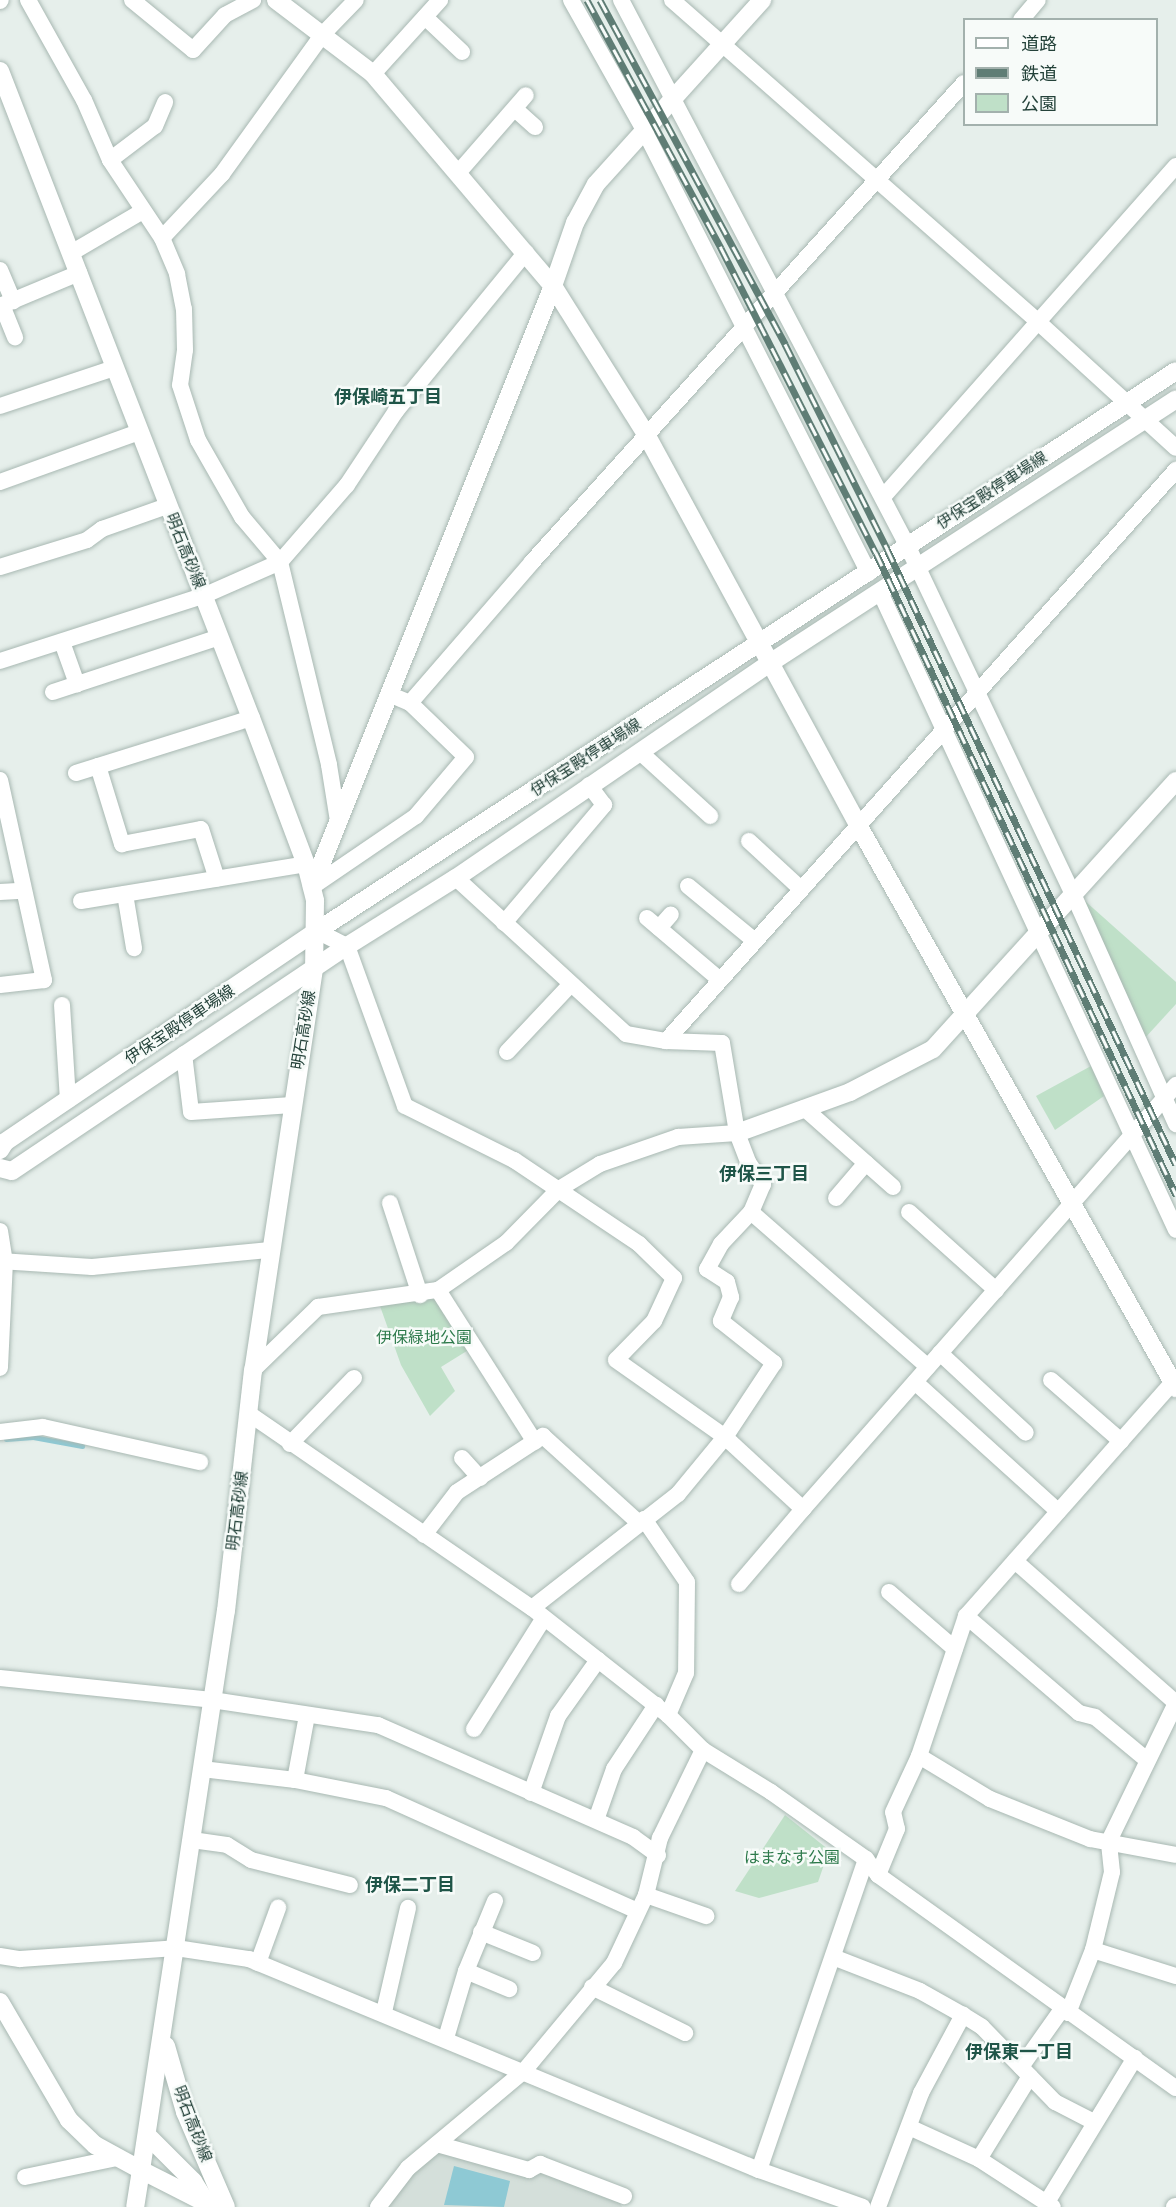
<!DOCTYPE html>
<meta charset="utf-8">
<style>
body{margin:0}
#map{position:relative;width:1176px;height:2207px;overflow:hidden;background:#e6efeb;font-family:Jost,"Noto Sans JP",sans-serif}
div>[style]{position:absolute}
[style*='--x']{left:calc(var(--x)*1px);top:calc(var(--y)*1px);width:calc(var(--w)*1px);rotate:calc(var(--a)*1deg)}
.built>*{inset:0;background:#d4dfda}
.green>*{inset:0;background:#bfe0c8}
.water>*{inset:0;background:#8ec9d4}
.stream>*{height:5px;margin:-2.5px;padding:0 2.5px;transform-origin:2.5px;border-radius:2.5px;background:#8ec9d4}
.roads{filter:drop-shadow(0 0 2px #a8b8b2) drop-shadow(0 0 2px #a8b8b2)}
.minor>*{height:16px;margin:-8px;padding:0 8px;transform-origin:8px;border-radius:8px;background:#fff}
.tertiary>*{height:18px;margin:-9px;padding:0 9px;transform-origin:9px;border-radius:9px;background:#fff}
.secondary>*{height:18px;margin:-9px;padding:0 9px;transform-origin:9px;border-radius:9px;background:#fff}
.rail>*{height:7px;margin-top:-3.5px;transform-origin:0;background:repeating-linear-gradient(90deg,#f7fbf9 0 14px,#5f7d75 0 28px);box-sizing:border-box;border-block:2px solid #5f7d75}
span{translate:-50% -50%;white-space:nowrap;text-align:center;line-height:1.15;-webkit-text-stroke:5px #f7fbf9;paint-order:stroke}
.street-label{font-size:16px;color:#24423a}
.park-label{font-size:16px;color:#2d7a4b}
.neighbourhood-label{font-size:18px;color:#1f5548;font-weight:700}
.legend{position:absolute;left:963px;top:18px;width:195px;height:108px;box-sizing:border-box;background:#f7fbf9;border:2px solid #a3b1ad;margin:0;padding:8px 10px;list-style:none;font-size:18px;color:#24423a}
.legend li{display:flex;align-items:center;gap:12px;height:30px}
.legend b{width:30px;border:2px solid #a3b1ad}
</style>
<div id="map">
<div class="built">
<div style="clip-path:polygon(438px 2151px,543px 2170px,618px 2199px,622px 2207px,384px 2207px,418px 2168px)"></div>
</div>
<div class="green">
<div style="clip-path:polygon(1085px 901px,1176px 982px,1176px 1004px,1145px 1038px,1080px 905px)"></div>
<div style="clip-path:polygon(1091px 1066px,1104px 1096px,1055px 1130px,1036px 1096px)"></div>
<div style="clip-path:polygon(434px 1296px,470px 1349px,441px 1367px,455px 1391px,430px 1416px,401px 1365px,380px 1306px)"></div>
<div style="clip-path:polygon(785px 1815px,829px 1850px,818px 1882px,759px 1898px,735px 1891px)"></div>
</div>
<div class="water">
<div style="clip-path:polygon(454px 2166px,510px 2181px,504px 2207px,444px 2205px)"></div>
</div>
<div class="stream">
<div style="--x:6;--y:1439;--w:27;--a:-4"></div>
<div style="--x:33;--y:1437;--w:50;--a:10.4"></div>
</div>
<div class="roads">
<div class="minor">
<div style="--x:28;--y:0;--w:115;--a:60.8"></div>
<div style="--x:84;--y:100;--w:65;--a:66.6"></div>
<div style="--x:110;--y:160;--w:94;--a:56.3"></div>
<div style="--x:162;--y:238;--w:39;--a:67"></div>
<div style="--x:177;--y:274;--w:36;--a:79"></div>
<div style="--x:184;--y:309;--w:41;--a:88.6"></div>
<div style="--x:185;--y:350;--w:35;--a:98"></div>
<div style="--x:180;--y:385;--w:58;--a:71.9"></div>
<div style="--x:198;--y:440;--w:89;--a:60.3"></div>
<div style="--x:242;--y:517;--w:59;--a:49.8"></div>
<div style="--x:280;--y:562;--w:209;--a:76.4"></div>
<div style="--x:329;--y:765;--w:57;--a:80.9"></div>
<div style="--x:132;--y:0;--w:79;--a:39.3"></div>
<div style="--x:193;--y:50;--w:47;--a:-47.6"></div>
<div style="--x:225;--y:15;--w:32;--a:-28"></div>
<div style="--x:571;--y:0;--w:149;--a:60.7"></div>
<div style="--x:644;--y:130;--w:497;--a:63.1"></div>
<div style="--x:621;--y:0;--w:618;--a:62.31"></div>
<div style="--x:908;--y:547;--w:386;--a:64.6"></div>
<div style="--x:1074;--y:896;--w:250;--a:65.9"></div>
<div style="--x:672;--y:0;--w:486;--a:41.3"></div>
<div style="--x:1037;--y:321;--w:188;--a:42.4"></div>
<div style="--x:0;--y:1;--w:1;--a:-45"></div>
<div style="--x:425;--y:17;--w:51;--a:43.4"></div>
<div style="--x:1021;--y:20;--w:26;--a:-50"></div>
<div style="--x:373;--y:74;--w:100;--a:-47.8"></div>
<div style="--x:515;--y:109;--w:27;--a:42"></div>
<div style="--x:110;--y:160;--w:56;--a:-37.1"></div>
<div style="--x:155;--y:126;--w:26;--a:-67"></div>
<div style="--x:458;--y:173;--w:103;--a:-48.9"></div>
<div style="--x:162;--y:238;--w:88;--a:-46.8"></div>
<div style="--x:222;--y:174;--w:173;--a:-54.2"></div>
<div style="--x:323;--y:34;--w:47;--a:-45.9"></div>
<div style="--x:71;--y:253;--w:83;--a:-30.3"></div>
<div style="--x:0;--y:270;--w:34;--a:67"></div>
<div style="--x:2;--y:305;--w:35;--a:68"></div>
<div style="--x:0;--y:306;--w:86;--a:-22.7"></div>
<div style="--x:0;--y:406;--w:120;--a:-18.4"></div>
<div style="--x:0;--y:482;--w:148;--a:-19.8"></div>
<div style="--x:883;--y:497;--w:442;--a:-48.5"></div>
<div style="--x:0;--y:567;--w:91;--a:-17.2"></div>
<div style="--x:87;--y:540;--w:19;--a:-36"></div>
<div style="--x:102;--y:529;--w:69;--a:-19.5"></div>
<div style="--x:880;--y:592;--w:703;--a:65.11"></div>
<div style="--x:62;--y:642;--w:45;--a:70.3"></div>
<div style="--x:0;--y:661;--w:213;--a:-17.8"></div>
<div style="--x:203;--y:596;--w:84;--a:-23.8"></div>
<div style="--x:280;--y:562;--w:102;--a:-49"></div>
<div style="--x:347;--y:485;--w:89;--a:-56.5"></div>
<div style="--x:396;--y:411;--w:205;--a:-50.7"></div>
<div style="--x:53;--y:692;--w:175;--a:-18.3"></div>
<div style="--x:391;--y:695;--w:21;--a:23"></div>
<div style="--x:410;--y:703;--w:186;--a:-49.1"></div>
<div style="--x:532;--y:562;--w:645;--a:-47.95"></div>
<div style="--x:640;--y:752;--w:95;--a:42.4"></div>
<div style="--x:98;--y:766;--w:82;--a:72.9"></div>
<div style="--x:122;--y:844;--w:80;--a:-10.8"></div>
<div style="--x:201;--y:829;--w:52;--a:72.3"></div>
<div style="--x:76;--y:773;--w:183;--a:-17.4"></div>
<div style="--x:0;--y:780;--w:205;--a:77.6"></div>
<div style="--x:44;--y:980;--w:44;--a:173.5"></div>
<div style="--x:749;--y:841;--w:71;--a:42.7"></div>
<div style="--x:456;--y:878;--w:231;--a:42.5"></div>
<div style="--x:626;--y:1034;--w:41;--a:9.9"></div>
<div style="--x:666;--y:1041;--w:56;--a:2"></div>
<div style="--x:722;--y:1043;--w:91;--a:80.5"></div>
<div style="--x:737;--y:1133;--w:31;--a:69"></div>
<div style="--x:748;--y:1162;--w:27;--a:56"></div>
<div style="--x:763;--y:1184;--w:30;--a:113"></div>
<div style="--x:751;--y:1212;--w:44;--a:133.2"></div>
<div style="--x:721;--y:1244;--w:29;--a:119"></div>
<div style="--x:707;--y:1269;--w:24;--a:33"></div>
<div style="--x:727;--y:1282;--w:16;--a:75"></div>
<div style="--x:731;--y:1297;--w:26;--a:113"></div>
<div style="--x:721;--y:1321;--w:68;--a:38.4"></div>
<div style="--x:774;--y:1363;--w:89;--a:123.5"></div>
<div style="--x:725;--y:1437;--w:74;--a:129.5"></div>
<div style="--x:678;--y:1494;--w:185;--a:142"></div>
<div style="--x:688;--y:886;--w:87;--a:39.4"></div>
<div style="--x:312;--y:887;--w:126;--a:-34.3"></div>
<div style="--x:416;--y:816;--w:77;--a:-49.7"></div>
<div style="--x:466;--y:757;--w:78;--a:-136"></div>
<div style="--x:0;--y:892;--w:22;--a:-3"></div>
<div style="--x:125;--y:894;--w:55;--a:80.5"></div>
<div style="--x:81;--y:901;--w:228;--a:-9.3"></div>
<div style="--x:647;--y:918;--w:96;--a:40.3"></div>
<div style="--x:504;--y:923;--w:155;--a:-49.7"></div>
<div style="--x:604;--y:805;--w:25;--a:-127"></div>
<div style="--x:659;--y:928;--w:18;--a:-49"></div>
<div style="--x:317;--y:931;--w:34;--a:27"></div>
<div style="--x:347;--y:946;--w:170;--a:70.1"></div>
<div style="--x:405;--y:1106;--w:122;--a:26.4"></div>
<div style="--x:514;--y:1160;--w:151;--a:33.9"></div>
<div style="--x:639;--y:1244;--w:49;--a:44.2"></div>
<div style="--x:674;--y:1278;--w:47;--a:114.9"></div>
<div style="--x:654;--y:1321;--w:54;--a:134.3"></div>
<div style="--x:616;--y:1360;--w:133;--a:35.2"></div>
<div style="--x:725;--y:1437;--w:106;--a:42.7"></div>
<div style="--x:803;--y:1509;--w:565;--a:-48.66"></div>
<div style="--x:62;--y:1005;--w:95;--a:86.4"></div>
<div style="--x:666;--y:1041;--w:766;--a:-48.23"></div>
<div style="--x:507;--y:1052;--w:93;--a:-46.7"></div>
<div style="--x:184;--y:1054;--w:58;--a:83.1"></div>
<div style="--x:191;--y:1112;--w:101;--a:-4"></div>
<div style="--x:804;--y:1108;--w:119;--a:41.6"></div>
<div style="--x:836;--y:1198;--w:46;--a:-49.4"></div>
<div style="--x:390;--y:1203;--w:97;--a:71.9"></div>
<div style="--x:751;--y:1212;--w:235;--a:41.2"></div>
<div style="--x:909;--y:1212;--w:117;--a:41.9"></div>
<div style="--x:0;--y:1231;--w:30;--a:81"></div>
<div style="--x:5;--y:1261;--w:107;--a:92.7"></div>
<div style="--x:0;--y:1261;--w:92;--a:3.7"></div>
<div style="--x:92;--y:1267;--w:179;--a:-5.5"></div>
<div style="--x:438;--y:1290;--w:180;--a:57.5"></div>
<div style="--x:940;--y:1353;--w:117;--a:42.9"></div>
<div style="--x:253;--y:1370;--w:91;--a:-44.1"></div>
<div style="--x:318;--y:1307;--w:121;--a:-8.1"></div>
<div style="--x:438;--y:1290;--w:83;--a:-34.7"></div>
<div style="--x:506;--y:1243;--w:76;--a:-45.5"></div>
<div style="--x:559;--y:1189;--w:48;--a:-31.4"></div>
<div style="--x:600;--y:1164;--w:83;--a:-19.1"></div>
<div style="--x:678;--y:1137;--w:59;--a:-3.9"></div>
<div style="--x:1051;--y:1380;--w:93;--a:41.1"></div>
<div style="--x:915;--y:1382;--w:193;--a:42.1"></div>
<div style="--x:248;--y:1413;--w:345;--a:34.5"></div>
<div style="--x:532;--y:1608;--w:173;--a:38.2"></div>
<div style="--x:668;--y:1715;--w:49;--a:45"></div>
<div style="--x:703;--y:1750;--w:80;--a:31.7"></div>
<div style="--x:771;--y:1792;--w:116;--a:35.2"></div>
<div style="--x:866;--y:1859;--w:20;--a:53"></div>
<div style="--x:878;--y:1875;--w:366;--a:35.6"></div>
<div style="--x:0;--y:1432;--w:43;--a:-6.6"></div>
<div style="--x:43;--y:1427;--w:161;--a:12.6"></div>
<div style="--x:290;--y:1444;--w:92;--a:-45.9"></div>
<div style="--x:462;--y:1458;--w:27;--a:48"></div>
<div style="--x:644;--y:1519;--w:76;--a:55.7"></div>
<div style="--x:687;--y:1582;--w:91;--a:90.6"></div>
<div style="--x:686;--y:1673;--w:46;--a:113.2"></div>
<div style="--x:424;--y:1535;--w:54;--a:-52.5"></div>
<div style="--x:457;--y:1492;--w:103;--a:-33.1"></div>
<div style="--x:543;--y:1436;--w:130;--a:42.2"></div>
<div style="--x:1015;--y:1561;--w:215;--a:41.4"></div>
<div style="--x:739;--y:1584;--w:99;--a:-49.5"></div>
<div style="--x:889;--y:1592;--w:87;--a:40.8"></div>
<div style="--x:966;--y:1616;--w:149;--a:40.6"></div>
<div style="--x:1079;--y:1713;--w:16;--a:14"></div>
<div style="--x:1095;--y:1717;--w:67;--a:39.6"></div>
<div style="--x:0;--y:1678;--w:213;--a:5.9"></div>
<div style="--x:212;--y:1700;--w:168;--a:8.6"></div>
<div style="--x:378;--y:1725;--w:279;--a:23.7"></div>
<div style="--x:633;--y:1837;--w:31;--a:36"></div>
<div style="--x:474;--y:1729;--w:131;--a:-57.8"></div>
<div style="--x:919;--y:1756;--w:83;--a:31.2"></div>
<div style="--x:990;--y:1799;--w:108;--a:21.8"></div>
<div style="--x:1090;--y:1839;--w:87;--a:10.5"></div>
<div style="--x:202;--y:1769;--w:94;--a:6.7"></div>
<div style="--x:295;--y:1780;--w:93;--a:11.2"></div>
<div style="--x:386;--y:1798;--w:276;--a:24.2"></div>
<div style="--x:295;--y:1780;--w:66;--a:-79.5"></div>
<div style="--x:531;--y:1793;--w:82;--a:-70.7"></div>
<div style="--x:558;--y:1716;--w:69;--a:-54.5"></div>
<div style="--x:596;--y:1820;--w:54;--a:-70.6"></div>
<div style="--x:614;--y:1769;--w:77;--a:-56.7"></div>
<div style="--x:192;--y:1840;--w:35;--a:8"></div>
<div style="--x:227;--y:1845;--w:28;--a:32"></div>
<div style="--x:251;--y:1860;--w:102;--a:14.2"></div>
<div style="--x:878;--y:1875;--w:50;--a:-67.6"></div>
<div style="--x:897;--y:1829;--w:17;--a:-103"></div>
<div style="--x:893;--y:1812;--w:62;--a:-65.1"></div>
<div style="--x:919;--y:1756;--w:148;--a:-71.4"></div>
<div style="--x:966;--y:1616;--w:317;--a:-48.5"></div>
<div style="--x:646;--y:1895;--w:64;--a:19.3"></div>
<div style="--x:481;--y:1932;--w:56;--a:22"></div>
<div style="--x:1093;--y:1950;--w:87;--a:17.4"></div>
<div style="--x:0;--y:1956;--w:20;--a:9"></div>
<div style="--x:20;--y:1959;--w:156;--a:-4"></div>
<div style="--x:176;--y:1948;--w:74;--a:8.6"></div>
<div style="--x:249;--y:1959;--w:552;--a:22.48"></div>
<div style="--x:759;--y:2170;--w:110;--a:19.6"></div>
<div style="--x:833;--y:1957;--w:93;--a:21.3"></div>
<div style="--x:920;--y:1991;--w:49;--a:29.2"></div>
<div style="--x:963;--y:2015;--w:22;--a:32"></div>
<div style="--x:982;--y:2027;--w:105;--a:45.8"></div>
<div style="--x:1055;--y:2102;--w:44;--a:27.1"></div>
<div style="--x:258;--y:1963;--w:59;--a:-70"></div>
<div style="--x:466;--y:1971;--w:47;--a:22.7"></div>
<div style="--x:592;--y:1987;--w:104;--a:26.3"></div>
<div style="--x:384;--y:2012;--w:107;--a:-77"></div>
<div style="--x:1068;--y:2013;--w:68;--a:-68.4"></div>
<div style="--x:1093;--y:1950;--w:80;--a:-76.3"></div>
<div style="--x:1112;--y:1872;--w:31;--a:-96"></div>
<div style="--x:1109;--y:1841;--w:153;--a:-64.1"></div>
<div style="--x:446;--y:2038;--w:70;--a:-73.4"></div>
<div style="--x:466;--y:1971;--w:76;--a:-67.5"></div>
<div style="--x:1021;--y:2067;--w:71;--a:-54.7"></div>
<div style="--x:909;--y:2127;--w:77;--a:24.6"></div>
<div style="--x:979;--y:2159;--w:88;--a:33"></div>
<div style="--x:437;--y:2144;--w:96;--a:15.8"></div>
<div style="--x:529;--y:2170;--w:13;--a:-29"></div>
<div style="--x:540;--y:2164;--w:90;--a:20.9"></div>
<div style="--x:979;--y:2159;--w:97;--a:-58.4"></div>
<div style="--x:759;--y:2170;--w:329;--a:-71"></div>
<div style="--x:25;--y:2177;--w:94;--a:-11.7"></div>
<div style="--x:1047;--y:2202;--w:169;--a:-58.6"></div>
<div style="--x:378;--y:2207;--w:49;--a:-52.4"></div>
<div style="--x:408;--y:2168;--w:151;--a:-39.9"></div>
<div style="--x:524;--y:2071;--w:141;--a:-50.2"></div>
<div style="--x:614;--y:1963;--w:75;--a:-64.8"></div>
<div style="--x:646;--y:1895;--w:59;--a:-76.2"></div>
<div style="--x:660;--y:1838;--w:98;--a:-64"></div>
<div style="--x:878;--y:2207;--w:122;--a:-69.3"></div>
<div style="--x:921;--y:2093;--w:89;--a:-61.7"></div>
</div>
<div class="tertiary">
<div style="--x:276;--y:0;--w:122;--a:37.3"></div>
<div style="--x:373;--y:74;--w:278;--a:49.7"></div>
<div style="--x:553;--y:286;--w:177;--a:57.9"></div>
<div style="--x:647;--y:436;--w:443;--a:61.5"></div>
<div style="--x:858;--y:825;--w:647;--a:60.54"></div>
<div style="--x:312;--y:887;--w:648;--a:-68.15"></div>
<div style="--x:553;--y:286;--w:67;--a:-70.8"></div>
<div style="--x:575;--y:223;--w:44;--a:-61.7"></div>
<div style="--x:596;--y:184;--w:248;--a:-47.9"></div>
<div style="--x:737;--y:1133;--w:120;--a:-19.9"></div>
<div style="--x:850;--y:1092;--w:93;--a:-27.4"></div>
<div style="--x:933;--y:1049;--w:362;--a:-47.8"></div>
<div style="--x:0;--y:2002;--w:137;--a:59.7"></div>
<div style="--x:69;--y:2120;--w:36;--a:44"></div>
<div style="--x:95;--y:2145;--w:52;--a:28.5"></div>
<div style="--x:141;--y:2170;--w:37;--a:99"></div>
<div style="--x:1175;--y:2207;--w:1;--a:0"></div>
</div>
<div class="secondary">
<div style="--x:0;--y:71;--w:694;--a:68.8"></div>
<div style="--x:251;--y:718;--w:156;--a:69.4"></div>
<div style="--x:306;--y:864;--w:38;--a:76"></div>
<div style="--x:315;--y:901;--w:68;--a:90.8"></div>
<div style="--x:314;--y:969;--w:406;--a:98.6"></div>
<div style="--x:253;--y:1370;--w:242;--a:96.4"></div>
<div style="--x:226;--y:1610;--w:566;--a:98.63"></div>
<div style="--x:141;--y:2170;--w:82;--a:26.9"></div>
<div style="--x:0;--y:1150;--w:9;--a:-58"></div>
<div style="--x:5;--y:1142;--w:377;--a:-34.1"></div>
<div style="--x:317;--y:931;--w:1025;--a:-33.1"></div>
<div style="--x:0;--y:1168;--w:12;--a:14"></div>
<div style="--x:12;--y:1171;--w:404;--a:-33.9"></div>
<div style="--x:347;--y:946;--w:128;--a:-32"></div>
<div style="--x:456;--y:878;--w:381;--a:-34.4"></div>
<div style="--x:770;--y:663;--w:484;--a:-33"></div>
<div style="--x:166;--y:2046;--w:69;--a:73.9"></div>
<div style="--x:185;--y:2112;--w:103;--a:66.7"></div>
<div style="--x:148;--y:2136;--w:64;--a:45"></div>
<div style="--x:193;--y:2181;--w:22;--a:58"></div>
</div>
</div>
<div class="rail">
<div style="--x:587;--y:0;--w:282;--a:61.6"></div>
<div style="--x:721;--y:248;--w:342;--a:63.1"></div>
<div style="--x:876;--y:553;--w:709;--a:64.95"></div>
<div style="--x:600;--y:0;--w:391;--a:61.7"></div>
<div style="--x:785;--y:344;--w:229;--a:63.5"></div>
<div style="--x:887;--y:549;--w:680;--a:64.87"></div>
</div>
<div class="street-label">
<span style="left:992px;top:491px;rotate:-33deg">伊保宝殿停車場線</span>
<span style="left:185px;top:551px;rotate:68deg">明石高砂線</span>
<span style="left:586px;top:758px;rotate:-33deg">伊保宝殿停車場線</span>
<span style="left:180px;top:1025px;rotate:-34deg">伊保宝殿停車場線</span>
<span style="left:304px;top:1030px;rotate:-81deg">明石高砂線</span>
<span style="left:238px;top:1511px;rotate:-83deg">明石高砂線</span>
<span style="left:192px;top:2124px;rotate:69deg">明石高砂線</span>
</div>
<div class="park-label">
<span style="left:424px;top:1338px">伊保緑地公園</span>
<span style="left:792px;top:1858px">はまなす公園</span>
</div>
<div class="neighbourhood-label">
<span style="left:388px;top:397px">伊保崎五丁目</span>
<span style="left:764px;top:1174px">伊保三丁目</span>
<span style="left:410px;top:1885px">伊保二丁目</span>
<span style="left:1019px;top:2052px">伊保東一丁目</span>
</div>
<ul class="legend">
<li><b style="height:8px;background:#fff"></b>道路</li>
<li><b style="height:8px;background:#5f7d75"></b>鉄道</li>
<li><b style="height:16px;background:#bfe0c8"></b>公園</li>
</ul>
</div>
